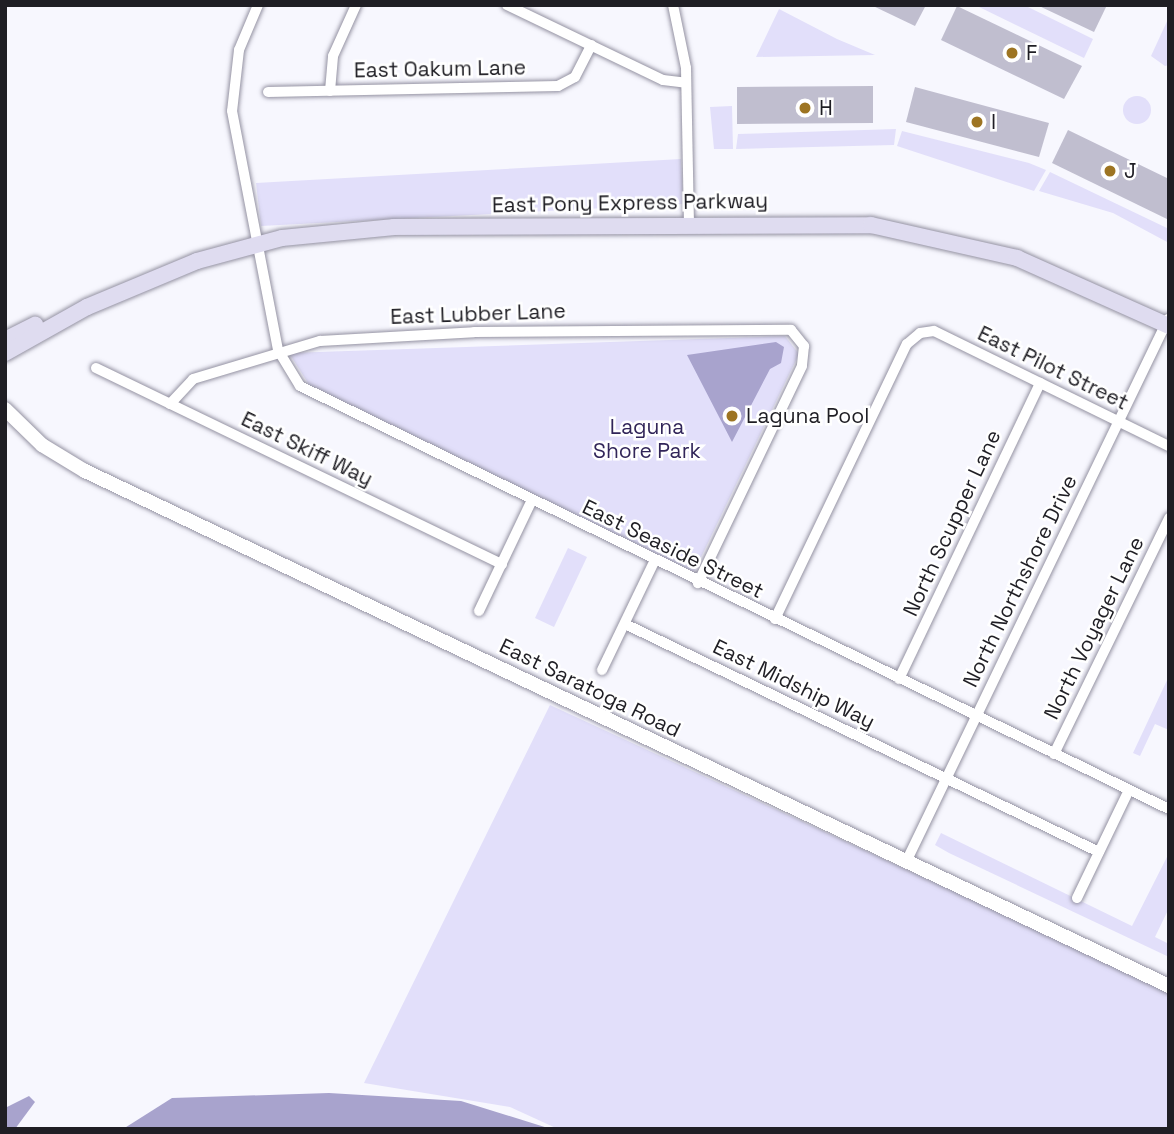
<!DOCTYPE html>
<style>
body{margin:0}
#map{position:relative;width:1174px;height:1134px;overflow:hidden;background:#f7f7fe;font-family:"Space Grotesk",sans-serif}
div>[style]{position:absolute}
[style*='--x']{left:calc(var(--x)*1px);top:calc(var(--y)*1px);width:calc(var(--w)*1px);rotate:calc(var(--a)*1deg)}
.green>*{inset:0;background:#e2dffa}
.round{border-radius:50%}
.water>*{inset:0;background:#a8a3cd}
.building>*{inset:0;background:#c0becf}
.roads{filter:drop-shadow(0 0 2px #9492a2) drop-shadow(0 0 2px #9492a2)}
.minor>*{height:10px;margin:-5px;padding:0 5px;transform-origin:5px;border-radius:5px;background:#fff}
.tertiary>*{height:14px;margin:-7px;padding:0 7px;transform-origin:7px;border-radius:7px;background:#fff}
.secondary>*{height:16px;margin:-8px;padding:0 8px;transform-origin:8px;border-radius:8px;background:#dfdcf0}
.dots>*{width:19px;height:19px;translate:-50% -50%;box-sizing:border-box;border:4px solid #fff;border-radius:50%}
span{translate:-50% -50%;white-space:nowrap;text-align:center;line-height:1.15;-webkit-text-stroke:5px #fff;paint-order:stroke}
.poi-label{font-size:21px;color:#1f1e24}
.left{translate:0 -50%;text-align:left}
.street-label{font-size:21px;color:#1f1e24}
.park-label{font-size:21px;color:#312559}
.frame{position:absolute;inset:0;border:7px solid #1f1e24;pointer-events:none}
</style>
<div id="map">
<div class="green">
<div style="clip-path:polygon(975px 5px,1024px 5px,1093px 39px,1084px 58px)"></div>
<div style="clip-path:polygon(779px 9px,837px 39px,875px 55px,756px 57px)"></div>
<div style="clip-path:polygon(1169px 17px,1169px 65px,1165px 66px,1151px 56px)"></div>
<div class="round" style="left:1123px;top:96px;width:28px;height:28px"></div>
<div style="clip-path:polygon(732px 106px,733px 149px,714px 149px,710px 107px)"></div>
<div style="clip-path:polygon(896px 129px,894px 145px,736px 149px,738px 134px)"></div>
<div style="clip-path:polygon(902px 131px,1029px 163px,1046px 170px,1034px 191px,897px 146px)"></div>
<div style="clip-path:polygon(681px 159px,683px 204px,261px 226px,256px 183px)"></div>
<div style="clip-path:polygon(1050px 172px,1169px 229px,1169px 243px,1113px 213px,1039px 191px)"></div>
<div style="clip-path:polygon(785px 336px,799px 354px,694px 572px,311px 388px,289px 353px)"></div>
<div style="clip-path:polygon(568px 548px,587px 557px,554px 627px,535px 618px)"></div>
<div style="clip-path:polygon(1169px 676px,1169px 730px,1155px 724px,1140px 756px,1133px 753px)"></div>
<div style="clip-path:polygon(550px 705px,1169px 991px,1169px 1129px,558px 1129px,510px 1107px,364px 1083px)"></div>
<div style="clip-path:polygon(941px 833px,1132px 926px,1169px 853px,1169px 908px,1155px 937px,1169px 944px,1169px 957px,949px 853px,935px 845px)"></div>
</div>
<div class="water">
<div style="clip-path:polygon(776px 342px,784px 347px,781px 363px,770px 369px,732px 442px,687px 355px)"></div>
<div style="clip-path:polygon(329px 1093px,461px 1101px,551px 1129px,123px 1129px,172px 1098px)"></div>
<div style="clip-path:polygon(29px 1096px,35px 1102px,15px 1129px,5px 1129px,5px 1108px)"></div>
</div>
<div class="building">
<div style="clip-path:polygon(871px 5px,926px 5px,915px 26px)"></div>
<div style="clip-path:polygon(1037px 5px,1107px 5px,1094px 32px)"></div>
<div style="clip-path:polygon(957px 6px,1082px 66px,1064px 99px,941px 40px)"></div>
<div style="clip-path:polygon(873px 86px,873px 123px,737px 124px,737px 87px)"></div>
<div style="clip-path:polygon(915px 87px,1049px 123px,1039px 157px,906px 122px)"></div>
<div style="clip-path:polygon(1068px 130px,1169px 179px,1169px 220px,1052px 163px)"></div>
</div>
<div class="roads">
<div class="minor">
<div style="--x:258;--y:5;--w:49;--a:112.9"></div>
<div style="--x:239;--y:50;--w:61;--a:96.5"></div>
<div style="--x:232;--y:111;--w:243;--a:79.1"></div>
<div style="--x:278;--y:350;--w:42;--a:58.6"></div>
<div style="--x:300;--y:386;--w:966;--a:25.96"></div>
<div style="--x:507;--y:5;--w:173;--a:25.7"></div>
<div style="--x:663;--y:80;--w:23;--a:7"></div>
<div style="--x:673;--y:5;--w:64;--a:78.3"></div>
<div style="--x:686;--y:68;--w:155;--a:88.9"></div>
<div style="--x:330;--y:91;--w:35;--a:-85"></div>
<div style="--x:333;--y:56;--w:56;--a:-65.7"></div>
<div style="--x:268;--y:92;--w:290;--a:-1.2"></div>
<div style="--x:558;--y:86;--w:19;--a:-28"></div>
<div style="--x:575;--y:77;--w:36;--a:-63"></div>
<div style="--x:96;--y:368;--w:451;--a:25.8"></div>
<div style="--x:170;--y:404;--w:34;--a:-47"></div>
<div style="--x:193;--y:379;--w:133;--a:-16.7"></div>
<div style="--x:320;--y:341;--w:154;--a:-3.3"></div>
<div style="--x:474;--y:332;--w:317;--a:-0.4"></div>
<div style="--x:791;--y:330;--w:21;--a:51"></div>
<div style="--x:804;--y:346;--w:20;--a:96"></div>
<div style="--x:802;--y:366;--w:241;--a:115.6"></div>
<div style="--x:479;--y:611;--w:121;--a:-64.5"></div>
<div style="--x:775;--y:619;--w:305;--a:-64.4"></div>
<div style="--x:907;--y:344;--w:17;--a:-40"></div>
<div style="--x:920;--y:333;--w:14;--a:-8"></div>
<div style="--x:934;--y:331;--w:262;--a:26.1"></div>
<div style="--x:625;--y:624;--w:526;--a:25.69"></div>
<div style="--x:602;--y:670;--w:120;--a:-64.3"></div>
<div style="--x:899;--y:679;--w:328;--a:-64.5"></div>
<div style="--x:1054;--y:754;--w:263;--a:-64"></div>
<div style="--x:906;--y:862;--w:603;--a:-64.24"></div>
<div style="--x:1077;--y:898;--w:120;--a:-64.3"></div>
</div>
<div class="tertiary">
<div style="--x:5;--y:409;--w:52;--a:44.2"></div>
<div style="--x:42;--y:445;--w:50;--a:31.2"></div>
<div style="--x:85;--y:471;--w:1200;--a:25.41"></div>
</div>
<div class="secondary">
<div style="--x:5;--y:340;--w:34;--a:-27"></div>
<div style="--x:5;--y:353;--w:94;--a:-29.3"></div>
<div style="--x:87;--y:307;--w:119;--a:-22.7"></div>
<div style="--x:197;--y:261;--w:88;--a:-15.1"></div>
<div style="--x:282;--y:238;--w:113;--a:-5.6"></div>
<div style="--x:394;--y:227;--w:477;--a:-0.2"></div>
<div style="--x:871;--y:225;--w:150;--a:12.7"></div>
<div style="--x:1017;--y:258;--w:167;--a:24.1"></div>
</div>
</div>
<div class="dots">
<div style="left:1012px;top:53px;background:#9d7422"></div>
<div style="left:805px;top:108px;background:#9d7422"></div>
<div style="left:977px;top:122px;background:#9d7422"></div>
<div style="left:1110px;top:171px;background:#9d7422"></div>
<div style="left:732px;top:416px;background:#9d7422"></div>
</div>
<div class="poi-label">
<span class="left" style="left:1026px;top:53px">F</span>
<span class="left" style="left:819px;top:108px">H</span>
<span class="left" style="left:991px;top:122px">I</span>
<span class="left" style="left:1124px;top:171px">J</span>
<span class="left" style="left:746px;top:416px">Laguna Pool</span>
</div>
<div class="street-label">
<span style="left:440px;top:69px;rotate:-1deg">East Oakum Lane</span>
<span style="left:630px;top:203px;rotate:-1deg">East Pony Express Parkway</span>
<span style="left:478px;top:314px;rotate:-2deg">East Lubber Lane</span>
<span style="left:1053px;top:368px;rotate:26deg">East Pilot Street</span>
<span style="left:307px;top:449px;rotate:26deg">East Skiff Way</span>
<span style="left:952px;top:523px;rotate:-65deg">North Scupper Lane</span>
<span style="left:673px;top:549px;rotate:26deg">East Seaside Street</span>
<span style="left:1020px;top:581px;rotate:-64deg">North Northshore Drive</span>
<span style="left:1094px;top:628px;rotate:-64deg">North Voyager Lane</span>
<span style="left:794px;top:684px;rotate:26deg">East Midship Way</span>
<span style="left:590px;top:688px;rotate:26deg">East Saratoga Road</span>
</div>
<div class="park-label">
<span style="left:647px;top:439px">Laguna<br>Shore Park</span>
</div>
<div class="frame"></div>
</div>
